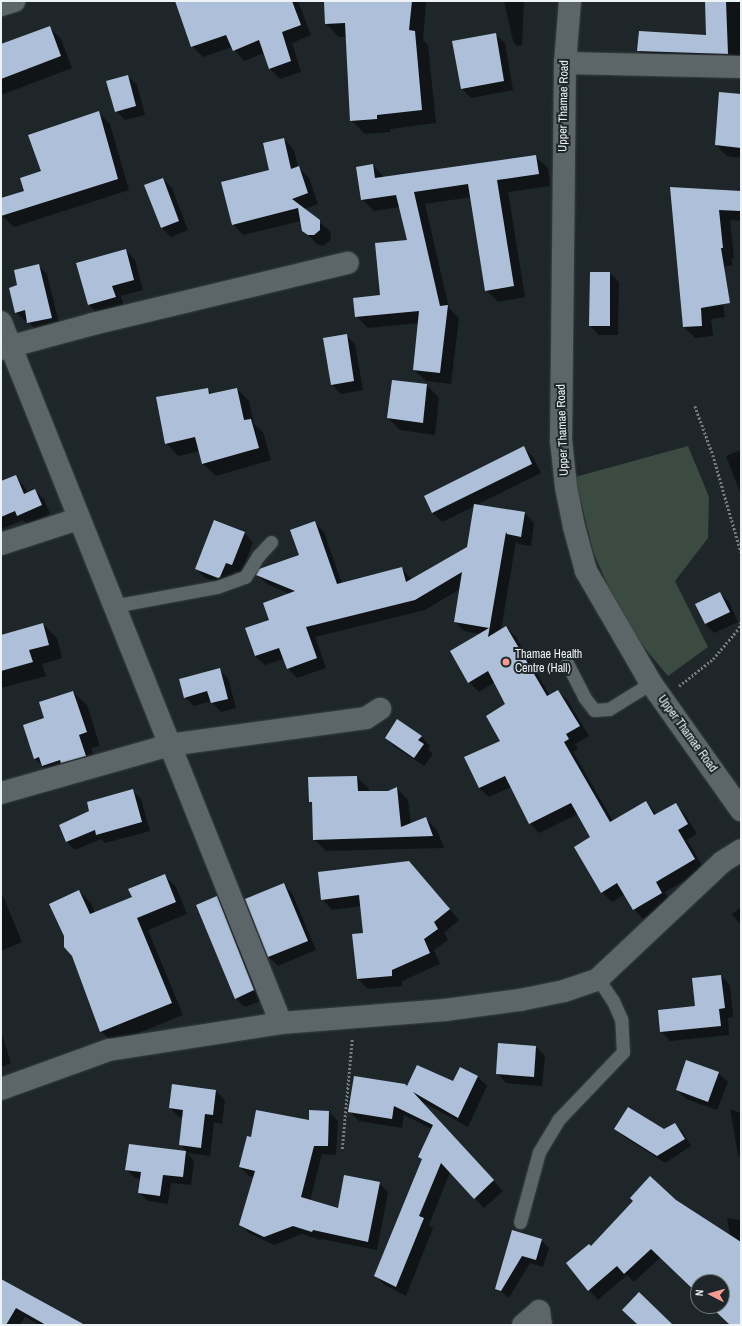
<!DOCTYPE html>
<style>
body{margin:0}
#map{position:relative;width:742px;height:1326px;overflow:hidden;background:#1e262a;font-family:"Archivo Narrow",sans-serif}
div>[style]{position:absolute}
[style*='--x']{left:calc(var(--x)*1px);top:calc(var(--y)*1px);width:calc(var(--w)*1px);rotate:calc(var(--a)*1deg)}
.green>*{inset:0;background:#3c4b42}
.shadow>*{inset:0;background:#0007}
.building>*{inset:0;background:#aec0d9}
.path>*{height:2.5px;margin-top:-1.25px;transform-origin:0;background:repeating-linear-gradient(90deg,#767d80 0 2px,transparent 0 4px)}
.roads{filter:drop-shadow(0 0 1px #3a4144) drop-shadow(0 0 1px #3a4144)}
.service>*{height:13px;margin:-6.5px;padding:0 6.5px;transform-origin:6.5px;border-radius:6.5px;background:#5c6669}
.minor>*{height:22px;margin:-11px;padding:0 11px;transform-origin:11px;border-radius:11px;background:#5c6669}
.tertiary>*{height:22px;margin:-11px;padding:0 11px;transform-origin:11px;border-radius:11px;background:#5c6669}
.dots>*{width:11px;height:11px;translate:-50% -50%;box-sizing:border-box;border:2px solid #1e262a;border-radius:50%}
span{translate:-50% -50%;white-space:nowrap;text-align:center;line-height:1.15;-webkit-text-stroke:4px #1e262a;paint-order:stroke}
.street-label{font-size:12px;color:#edf2f5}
.poi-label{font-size:12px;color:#edf2f5}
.left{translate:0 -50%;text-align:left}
.frame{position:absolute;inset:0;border:2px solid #edf2f5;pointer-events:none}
.north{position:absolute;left:690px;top:1274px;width:40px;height:40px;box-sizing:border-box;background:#1e262a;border:1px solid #71787b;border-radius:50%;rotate:276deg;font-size:11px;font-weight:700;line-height:16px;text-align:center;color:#edf2f5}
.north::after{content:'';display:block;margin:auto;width:14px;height:18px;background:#f59c92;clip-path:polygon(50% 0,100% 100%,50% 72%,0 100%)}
</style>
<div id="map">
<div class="green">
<div style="clip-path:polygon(688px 446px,709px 497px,708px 538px,675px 581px,708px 647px,668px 676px,643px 646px,616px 605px,593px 551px,575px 477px)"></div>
</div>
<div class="shadow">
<div style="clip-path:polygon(181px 1px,298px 1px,311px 35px,292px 43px,301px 72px,280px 79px,269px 68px,264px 53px,244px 61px,232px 47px,203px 57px,192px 46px)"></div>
<div style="clip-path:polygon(347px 1px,424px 1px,426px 3px,423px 40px,428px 45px,436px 123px,390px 129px,390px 132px,365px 134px,351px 120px,346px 37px,339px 37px,326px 24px)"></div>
<div style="clip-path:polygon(504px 1px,524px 1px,522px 45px,517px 46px,513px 41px)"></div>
<div style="clip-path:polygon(706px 1px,741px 1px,741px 63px,647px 59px,638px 50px,707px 36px)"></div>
<div style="clip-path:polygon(49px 27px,61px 39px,72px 68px,1px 95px,1px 46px)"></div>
<div style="clip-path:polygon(495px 34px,505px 43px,513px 90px,471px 98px,462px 89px)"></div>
<div style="clip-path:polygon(128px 76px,137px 85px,145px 115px,125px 120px,116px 111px)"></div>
<div style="clip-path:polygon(741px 95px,741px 158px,727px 156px,716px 145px)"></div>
<div style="clip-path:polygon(98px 112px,110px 124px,129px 190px,14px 227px,2px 216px,1px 199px,26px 192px,42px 172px)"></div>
<div style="clip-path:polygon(284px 139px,294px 150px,298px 167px,309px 178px,318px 204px,304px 209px,331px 232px,330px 241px,322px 246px,317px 244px,306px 233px,301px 221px,243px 235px,233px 224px,270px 171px)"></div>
<div style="clip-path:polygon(536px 157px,548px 168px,550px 186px,508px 192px,525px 297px,498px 302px,486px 290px,471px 197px,425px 204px,449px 308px,459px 318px,451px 384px,426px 381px,414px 370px,419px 323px,368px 328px,356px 316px,381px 296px,408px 241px,400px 207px,374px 211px,362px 199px,373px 165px,385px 178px)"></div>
<div style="clip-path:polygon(163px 179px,172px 188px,188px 230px,171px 237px,162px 228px,146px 186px)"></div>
<div style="clip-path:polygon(671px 188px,741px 192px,741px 221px,730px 220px,734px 258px,731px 259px,733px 265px,718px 268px,725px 317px,711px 319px,713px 336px,695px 338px,684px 327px)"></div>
<div style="clip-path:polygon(126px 250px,135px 260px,143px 290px,121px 296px,124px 307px,98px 314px,89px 305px)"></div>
<div style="clip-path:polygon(38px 265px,47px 274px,60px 327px,37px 332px,28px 321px,25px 321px,16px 312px,19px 286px)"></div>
<div style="clip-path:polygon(610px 273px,619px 282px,618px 335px,599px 335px,590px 326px)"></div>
<div style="clip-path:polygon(346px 335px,355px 344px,363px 390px,341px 394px,331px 384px)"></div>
<div style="clip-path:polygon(427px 385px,439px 398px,435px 435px,400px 430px,388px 418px)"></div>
<div style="clip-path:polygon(207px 389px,213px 394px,237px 389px,249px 401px,254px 424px,263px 432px,271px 460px,216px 476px,203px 464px,200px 451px,178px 456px,166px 443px)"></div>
<div style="clip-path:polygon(524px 448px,533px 457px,541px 473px,476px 505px,525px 513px,534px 523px,531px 546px,518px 544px,516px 541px,501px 630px,506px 627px,516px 637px,550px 696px,558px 691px,568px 701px,589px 736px,575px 744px,578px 749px,573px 752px,613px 821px,646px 802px,657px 815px,675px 804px,685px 814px,697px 834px,687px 840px,704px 869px,665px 892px,671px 903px,643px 919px,634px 909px,625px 894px,612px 902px,602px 892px,575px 848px,592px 837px,578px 814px,539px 833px,530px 823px,512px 787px,489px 797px,479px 788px,501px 742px,507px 705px,495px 682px,479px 692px,469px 682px,480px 634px,464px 631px,455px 622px,460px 589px,425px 610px,315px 637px,326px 668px,297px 678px,288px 668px,284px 659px,265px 665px,255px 656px,270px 621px,290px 594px,267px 584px,257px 575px,300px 555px,314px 522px,324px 532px,342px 584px,402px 568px,412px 580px,467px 548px,475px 506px,442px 522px,433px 513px,425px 496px)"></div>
<div style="clip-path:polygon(741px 450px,741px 495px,726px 456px)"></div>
<div style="clip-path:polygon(15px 477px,24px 486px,28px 493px,35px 490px,44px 499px,50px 514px,27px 524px,23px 520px,1px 529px,1px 483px)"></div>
<div style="clip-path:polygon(244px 533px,253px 542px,241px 574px,235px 571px,229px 586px,205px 578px,196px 569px)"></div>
<div style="clip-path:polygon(720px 593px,729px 602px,738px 622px,714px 633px,705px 624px)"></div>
<div style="clip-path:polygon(43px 624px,57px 638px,62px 658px,42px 664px,46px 676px,1px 688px,1px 636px)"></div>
<div style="clip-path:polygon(219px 669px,228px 678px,236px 708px,221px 712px,211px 701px,194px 706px,185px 697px)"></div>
<div style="clip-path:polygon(73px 692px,87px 705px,100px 746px,91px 748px,98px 769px,48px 772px,35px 758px,45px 718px)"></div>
<div style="clip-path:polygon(421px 736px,430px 746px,428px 749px,433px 754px,424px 766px,395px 747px,386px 738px)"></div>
<div style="clip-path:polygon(357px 777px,369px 789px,369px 792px,388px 792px,397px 788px,408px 800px,411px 824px,425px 818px,437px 830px,444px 848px,326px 851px,314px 839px,314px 805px,310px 801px)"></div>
<div style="clip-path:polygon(133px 791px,141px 799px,150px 831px,105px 843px,101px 839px,75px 850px,67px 842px,60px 825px)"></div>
<div style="clip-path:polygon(408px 862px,459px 920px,444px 933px,448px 940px,434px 950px,440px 964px,402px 981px,402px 986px,368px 989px,358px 979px,364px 934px,361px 906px,332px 910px,322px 899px)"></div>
<div style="clip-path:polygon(164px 875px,176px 887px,187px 914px,148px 930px,183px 1015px,113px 1043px,101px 1031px,79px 891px,91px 903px,95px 913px,133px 897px)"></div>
<div style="clip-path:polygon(283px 884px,292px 893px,316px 950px,278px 966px,269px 957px,246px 900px)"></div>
<div style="clip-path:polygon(1px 895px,4px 898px,22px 942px,1px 951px)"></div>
<div style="clip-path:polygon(217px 897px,226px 907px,263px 1000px,245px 1007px,235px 998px)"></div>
<div style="clip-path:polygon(741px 907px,741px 925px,732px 914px)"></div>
<div style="clip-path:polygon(721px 976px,730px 985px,733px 1017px,728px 1018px,729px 1035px,670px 1041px,661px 1031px,696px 1007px)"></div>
<div style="clip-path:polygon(1px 1031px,11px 1063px,1px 1067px)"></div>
<div style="clip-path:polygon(536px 1047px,545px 1056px,542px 1086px,506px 1083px,497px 1073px)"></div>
<div style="clip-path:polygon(718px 1073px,728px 1082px,717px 1110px,686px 1099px,677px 1090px)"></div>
<div style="clip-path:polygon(477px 1076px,487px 1086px,468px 1127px,419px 1100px,503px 1191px,484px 1208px,450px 1172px,429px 1225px,433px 1228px,406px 1296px,385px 1285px,375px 1276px,423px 1160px,419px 1157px,432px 1129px,404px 1115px,402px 1128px,359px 1121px,349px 1111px,408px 1088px,454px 1083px)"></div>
<div style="clip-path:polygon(216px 1091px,225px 1100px,222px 1124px,214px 1122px,210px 1156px,187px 1153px,194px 1161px,191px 1185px,171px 1183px,168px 1204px,148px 1201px,139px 1193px,141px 1179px,135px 1178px,127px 1170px,130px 1145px,188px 1153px,180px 1144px,183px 1117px,179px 1117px,170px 1108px)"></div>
<div style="clip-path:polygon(730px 1109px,741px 1113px,741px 1158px,738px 1155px)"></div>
<div style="clip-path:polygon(329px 1112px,338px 1121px,336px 1155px,322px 1154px,310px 1201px,338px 1210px,379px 1183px,388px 1192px,377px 1250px,321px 1239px,321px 1240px,302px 1234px,274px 1245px,249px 1233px,240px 1224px,254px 1177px,249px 1176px,240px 1167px,251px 1138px,310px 1121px)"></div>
<div style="clip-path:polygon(675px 1124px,682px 1131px,691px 1146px,665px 1163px,623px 1136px,616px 1129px,664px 1130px)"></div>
<div style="clip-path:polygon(676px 1201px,730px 1236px,727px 1218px,741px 1220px,741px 1325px,726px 1325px,729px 1322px,712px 1306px,722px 1306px,722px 1282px,698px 1282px,698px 1293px,661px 1257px,634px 1282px,627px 1275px,598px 1300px,589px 1290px,591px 1248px)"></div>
<div style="clip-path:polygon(513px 1232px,541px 1240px,549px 1248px,543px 1267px,530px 1263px,509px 1298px,496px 1288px)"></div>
<div style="clip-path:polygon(1px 1280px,72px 1325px,40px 1325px,25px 1317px,20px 1325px,1px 1325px)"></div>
</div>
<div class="building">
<div style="clip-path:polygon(175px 1px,292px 1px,301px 25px,282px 32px,291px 61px,269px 69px,259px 40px,233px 51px,226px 35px,191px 47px)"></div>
<div style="clip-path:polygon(348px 1px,412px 1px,409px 30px,415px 31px,422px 110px,377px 115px,377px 119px,350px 121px,345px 23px,325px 24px,324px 2px)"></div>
<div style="clip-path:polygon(705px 1px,726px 1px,728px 54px,637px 51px,639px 31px,706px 35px)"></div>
<div style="clip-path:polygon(50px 26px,61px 56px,1px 79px,1px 44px)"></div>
<div style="clip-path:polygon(496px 33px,504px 81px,461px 89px,452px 41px)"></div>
<div style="clip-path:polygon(128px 75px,136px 106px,115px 112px,106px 81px)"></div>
<div style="clip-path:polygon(719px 92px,741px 94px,741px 148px,715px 145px)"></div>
<div style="clip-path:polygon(99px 111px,118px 179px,1px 216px,1px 198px,24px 191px,20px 178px,41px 171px,28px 135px)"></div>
<div style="clip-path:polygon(284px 138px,291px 169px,299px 166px,308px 193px,292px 199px,320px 220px,320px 230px,314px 235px,308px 235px,302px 231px,298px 208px,232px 225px,221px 182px,269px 170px,263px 143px)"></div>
<div style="clip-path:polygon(536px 155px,539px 174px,497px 180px,514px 286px,485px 291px,468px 184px,414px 192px,440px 306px,448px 305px,440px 373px,413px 370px,419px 311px,355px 317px,353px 298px,380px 295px,375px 243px,407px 240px,396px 195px,361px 200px,356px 167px,373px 164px,375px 178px)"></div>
<div style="clip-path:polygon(163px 178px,179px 221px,161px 228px,144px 185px)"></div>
<div style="clip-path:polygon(670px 187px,741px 191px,741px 211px,719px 210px,723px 248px,721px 248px,730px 303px,701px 308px,702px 326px,683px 327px)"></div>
<div style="clip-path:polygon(126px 249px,134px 280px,112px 286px,116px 297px,88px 305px,76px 263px)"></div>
<div style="clip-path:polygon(39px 264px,52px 318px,27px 323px,25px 310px,15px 313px,9px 288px,17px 285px,14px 270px)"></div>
<div style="clip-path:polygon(590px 272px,610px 272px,610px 326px,589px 326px)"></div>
<div style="clip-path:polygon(347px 334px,354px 381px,331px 385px,323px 338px)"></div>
<div style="clip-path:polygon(392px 380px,427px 384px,423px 423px,387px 418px)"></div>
<div style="clip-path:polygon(208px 388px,209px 394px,237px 388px,244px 420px,251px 419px,259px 448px,202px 464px,195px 437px,165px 444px,156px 397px)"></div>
<div style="clip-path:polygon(524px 446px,532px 464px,432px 513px,424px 496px)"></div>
<div style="clip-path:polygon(16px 475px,24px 494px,35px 489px,42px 505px,17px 516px,15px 511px,1px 517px,1px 481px)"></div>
<div style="clip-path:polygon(474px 504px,525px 512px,521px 537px,507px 534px,506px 532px,488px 637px,506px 626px,547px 696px,558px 690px,580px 726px,566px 734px,569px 739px,564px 742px,610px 822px,646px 801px,654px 815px,676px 803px,688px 824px,678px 830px,695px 859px,656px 882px,662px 893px,633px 910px,617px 883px,601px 893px,574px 847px,590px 837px,571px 803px,529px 824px,505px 776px,479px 788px,464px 757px,500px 741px,486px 716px,505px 704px,488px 671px,468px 683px,450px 651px,489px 628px,454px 622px,462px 572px,415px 600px,306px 627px,317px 658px,287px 669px,279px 648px,255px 656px,245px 628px,269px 620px,263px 603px,295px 591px,256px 575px,259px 569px,299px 555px,290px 530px,315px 521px,337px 584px,402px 567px,406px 582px,467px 547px)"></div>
<div style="clip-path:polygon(214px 520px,245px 532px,232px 565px,226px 563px,220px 577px,218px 578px,195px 569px)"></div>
<div style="clip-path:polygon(720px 592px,730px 612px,705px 624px,695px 604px)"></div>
<div style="clip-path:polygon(43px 623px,49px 645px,29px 650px,33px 662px,1px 671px,1px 635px)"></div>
<div style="clip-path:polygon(220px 668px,228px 699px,211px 703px,207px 691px,184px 698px,179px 679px)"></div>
<div style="clip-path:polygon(73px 691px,87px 732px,79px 735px,86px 756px,61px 763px,60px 760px,42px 766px,39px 757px,34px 759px,23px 725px,44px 718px,39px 702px)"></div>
<div style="clip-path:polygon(397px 719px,422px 736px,418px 740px,424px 744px,414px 758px,385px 738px)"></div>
<div style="clip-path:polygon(357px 776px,358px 791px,388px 791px,397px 787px,401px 827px,426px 817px,433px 836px,313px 840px,312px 802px,309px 802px,308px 777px)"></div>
<div style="clip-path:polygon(133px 789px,142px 822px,96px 835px,95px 830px,66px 842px,59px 825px,89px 811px,87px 802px)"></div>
<div style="clip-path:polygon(409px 861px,450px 909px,434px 922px,438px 929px,424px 939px,430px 953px,392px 970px,392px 976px,357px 979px,352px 934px,363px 933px,359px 895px,321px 900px,318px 872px)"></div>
<div style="clip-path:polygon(165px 874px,176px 902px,137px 918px,172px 1003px,100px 1032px,72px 956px,64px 947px,64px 936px,49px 904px,79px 890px,90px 914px,132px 897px,128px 889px)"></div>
<div style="clip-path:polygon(284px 883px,308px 941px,268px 957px,245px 899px)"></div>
<div style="clip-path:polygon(217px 896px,254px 990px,235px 999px,196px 905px)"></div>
<div style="clip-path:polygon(721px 975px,725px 1008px,719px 1009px,721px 1026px,660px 1032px,658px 1010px,695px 1006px,692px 978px)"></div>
<div style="clip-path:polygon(498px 1043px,536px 1046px,534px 1077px,496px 1074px)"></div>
<div style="clip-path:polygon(686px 1060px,719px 1072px,708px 1102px,676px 1090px)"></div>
<div style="clip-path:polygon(417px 1065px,453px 1081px,460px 1067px,478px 1076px,458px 1118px,413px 1092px,494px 1180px,474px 1199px,441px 1163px,419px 1216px,424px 1218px,396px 1287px,374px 1276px,422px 1159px,418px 1157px,433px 1125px,394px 1106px,392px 1119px,348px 1112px,354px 1076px,405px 1084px,407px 1086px)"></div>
<div style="clip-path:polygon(172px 1084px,216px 1090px,213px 1115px,205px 1114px,201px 1148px,179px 1145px,183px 1110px,169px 1108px)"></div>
<div style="clip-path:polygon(628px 1107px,664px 1129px,675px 1123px,685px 1139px,657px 1156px,614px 1129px)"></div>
<div style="clip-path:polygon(256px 1110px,309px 1120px,309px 1110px,329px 1111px,328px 1146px,314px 1146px,301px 1197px,338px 1208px,344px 1175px,380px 1182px,368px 1242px,313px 1230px,312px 1232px,293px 1226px,264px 1237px,239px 1225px,255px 1171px,239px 1167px,247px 1136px,251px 1137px)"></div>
<div style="clip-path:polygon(129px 1144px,186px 1151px,183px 1177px,163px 1175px,160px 1196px,138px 1193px,141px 1172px,125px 1170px)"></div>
<div style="clip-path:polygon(650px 1176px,676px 1200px,741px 1242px,741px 1325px,730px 1325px,710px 1306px,722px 1306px,722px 1282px,698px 1282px,698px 1294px,651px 1249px,624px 1274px,617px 1266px,588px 1291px,566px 1263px,589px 1244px,591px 1246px,633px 1201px,630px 1198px)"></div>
<div style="clip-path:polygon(512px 1230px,542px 1239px,536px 1260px,522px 1256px,501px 1291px,495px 1289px)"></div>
<div style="clip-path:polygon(1px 1279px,85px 1325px,46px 1325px,16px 1308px,6px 1325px,1px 1325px)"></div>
<div style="clip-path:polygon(639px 1292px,673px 1325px,638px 1325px,622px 1310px)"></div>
</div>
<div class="path">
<div style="--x:695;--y:406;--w:52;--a:69.8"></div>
<div style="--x:713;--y:455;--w:101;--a:73.9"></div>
<div style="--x:679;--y:686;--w:43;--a:-38.5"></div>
<div style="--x:713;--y:659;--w:40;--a:-50"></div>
<div style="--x:739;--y:628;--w:6;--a:-72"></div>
<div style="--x:342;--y:1149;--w:110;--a:-84.8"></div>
</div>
<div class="roads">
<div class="service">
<div style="--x:113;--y:606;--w:106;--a:-10.4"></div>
<div style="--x:217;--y:587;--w:30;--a:-20"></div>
<div style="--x:245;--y:577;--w:25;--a:-58"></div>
<div style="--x:258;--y:556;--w:19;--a:-47"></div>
<div style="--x:567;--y:663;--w:38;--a:63"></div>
<div style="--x:584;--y:697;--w:16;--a:52"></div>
<div style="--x:594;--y:710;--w:15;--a:-4"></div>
<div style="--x:609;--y:709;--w:49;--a:-31.8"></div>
<div style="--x:520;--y:1222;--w:73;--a:-74.8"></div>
<div style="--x:539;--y:1152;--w:37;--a:-59"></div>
<div style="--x:558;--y:1120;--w:94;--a:-46.3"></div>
<div style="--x:623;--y:1052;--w:33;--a:-93"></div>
<div style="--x:621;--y:1019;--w:20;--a:-114"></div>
<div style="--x:613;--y:1001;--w:27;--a:-124"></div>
</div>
<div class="minor">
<div style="--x:1;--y:5;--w:14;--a:-17"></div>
<div style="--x:565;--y:63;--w:176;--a:1.3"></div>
<div style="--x:1;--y:322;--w:755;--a:68.23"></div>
<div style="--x:1;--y:349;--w:95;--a:-15.2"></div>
<div style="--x:93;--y:324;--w:262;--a:-13.5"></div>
<div style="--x:1;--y:544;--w:81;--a:-18"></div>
<div style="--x:1;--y:793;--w:175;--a:-15.9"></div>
<div style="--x:169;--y:745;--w:199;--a:-7.8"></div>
<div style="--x:366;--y:718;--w:17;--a:-33"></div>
<div style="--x:1;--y:1089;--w:115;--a:-19.9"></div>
<div style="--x:109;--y:1050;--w:174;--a:-8.9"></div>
<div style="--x:281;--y:1023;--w:165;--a:-4.5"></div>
<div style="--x:445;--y:1010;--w:76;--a:-7.6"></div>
<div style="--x:520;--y:1000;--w:45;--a:-11.6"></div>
<div style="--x:564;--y:991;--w:36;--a:-19"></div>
<div style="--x:598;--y:979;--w:170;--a:-43.3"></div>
<div style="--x:722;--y:862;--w:22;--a:-32"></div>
<div style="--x:523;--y:1325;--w:21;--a:-41"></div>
<div style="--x:539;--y:1311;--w:14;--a:82"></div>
</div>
<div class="tertiary">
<div style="--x:570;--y:1;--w:62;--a:94.6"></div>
<div style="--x:565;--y:63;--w:377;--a:90.6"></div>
<div style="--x:561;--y:440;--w:47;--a:83.9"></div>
<div style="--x:566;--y:487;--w:41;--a:78.7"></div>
<div style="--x:574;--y:527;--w:46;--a:74.7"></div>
<div style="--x:586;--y:571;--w:129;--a:59.9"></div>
<div style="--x:651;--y:683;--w:156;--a:54.7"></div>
</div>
</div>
<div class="dots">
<div style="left:506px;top:662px;background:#f59c92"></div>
</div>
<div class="street-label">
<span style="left:564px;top:106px;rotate:-89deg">Upper Thamae Road</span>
<span style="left:563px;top:430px;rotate:-92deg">Upper Thamae Road</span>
<span style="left:687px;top:734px;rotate:54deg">Upper Thamae Road</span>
</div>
<div class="poi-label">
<span class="left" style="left:515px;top:662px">Thamae Health<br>Centre (Hall)</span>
</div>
<div class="frame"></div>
<div class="north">N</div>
</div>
